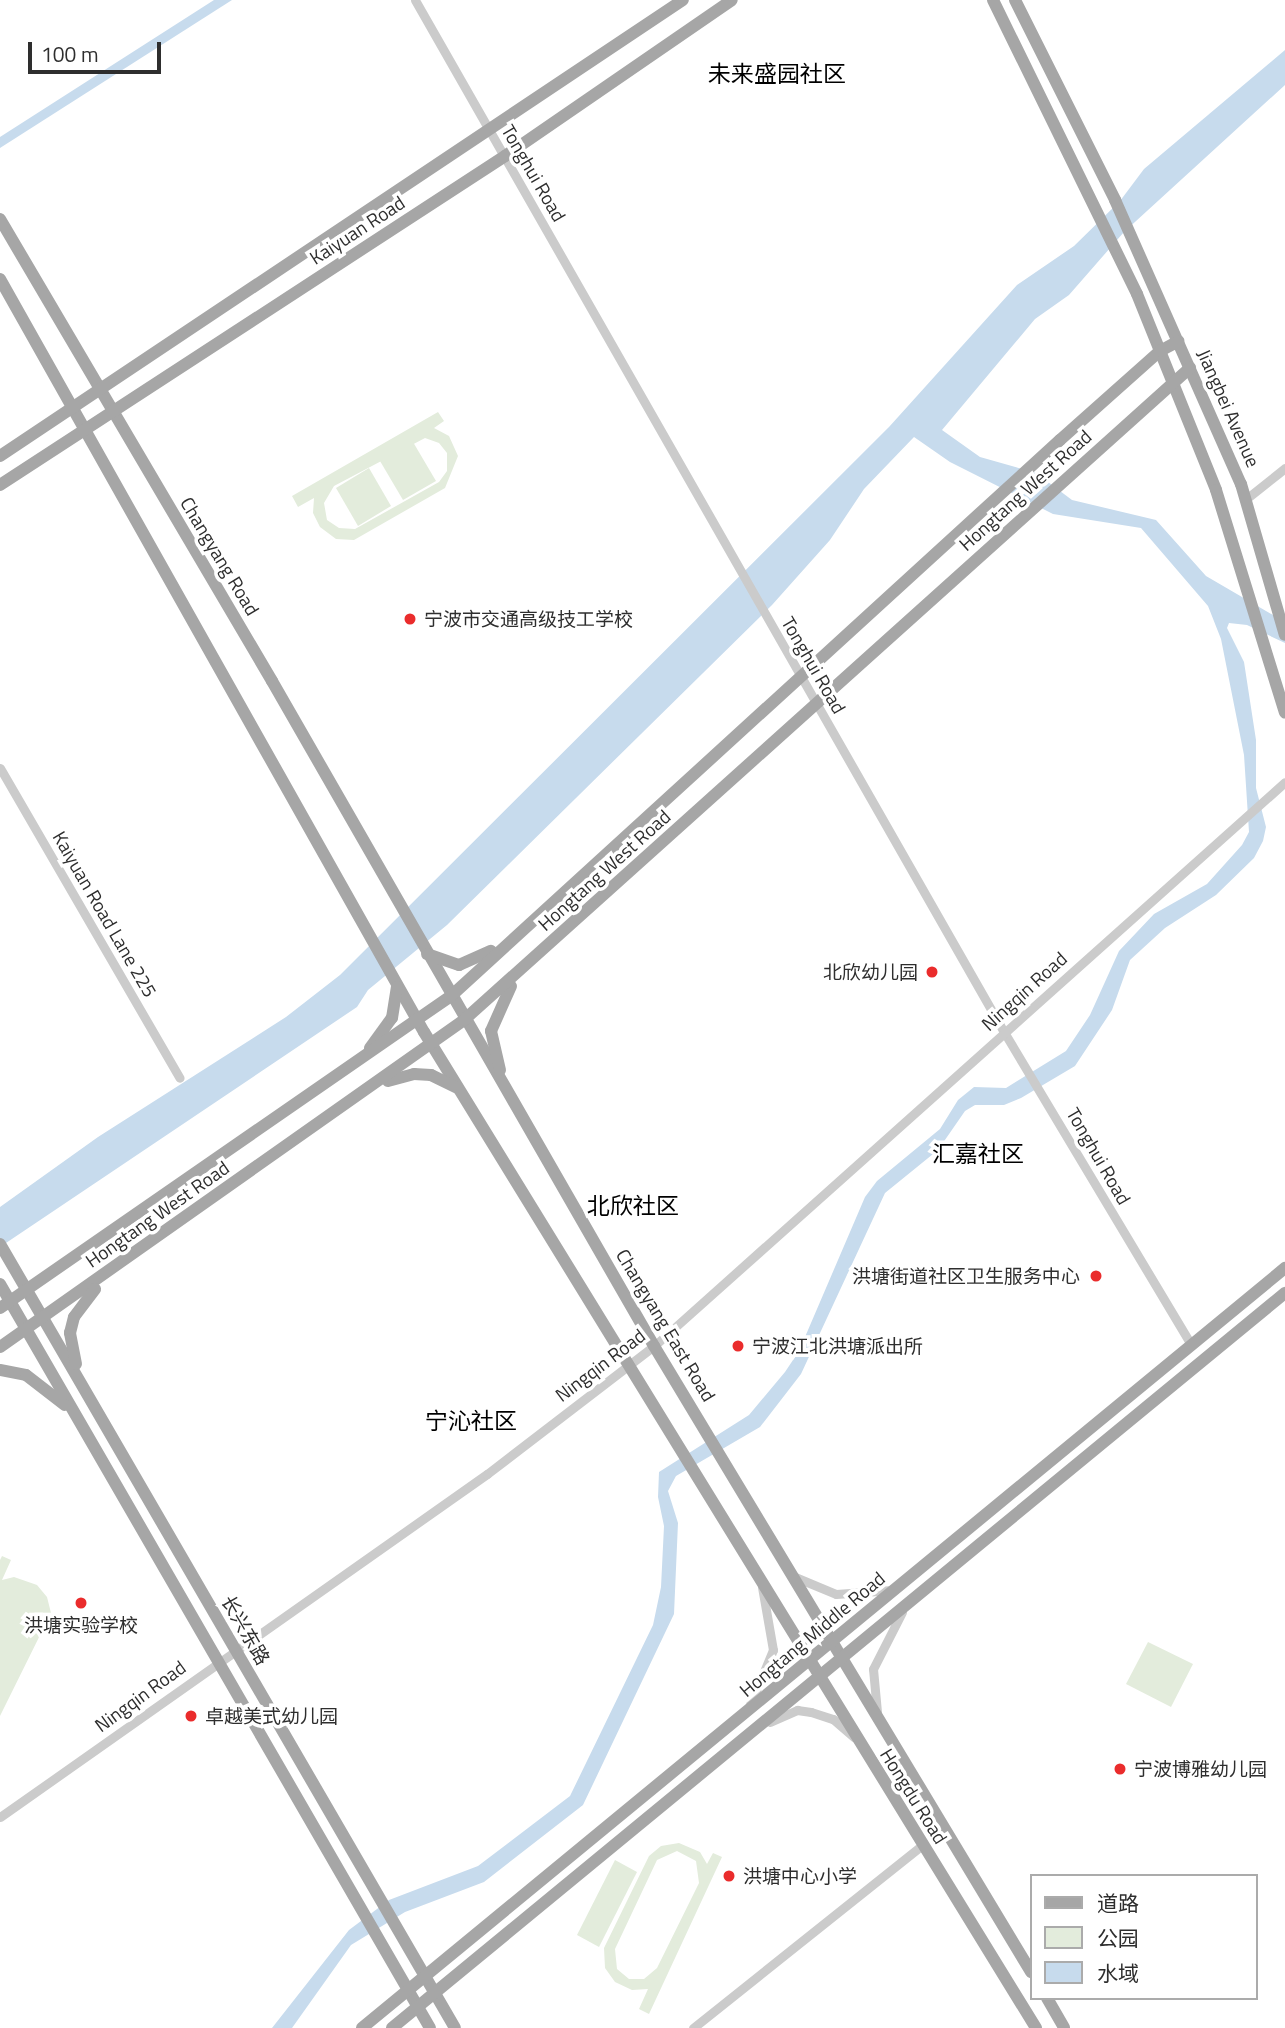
<!DOCTYPE html>
<meta charset="utf-8">
<style>
body{margin:0}
#map{position:relative;width:1285px;height:2028px;overflow:hidden;background:#fff;font-family:"Titillium Web","Noto Sans SC",sans-serif}
div>[style]{position:absolute}
[style*='--x']{left:calc(var(--x)*1px);top:calc(var(--y)*1px);width:calc(var(--w)*1px);rotate:calc(var(--a)*1deg)}
.green>*{inset:0;background:#e3ecdc}
.water>*{inset:0;background:#c7dbed}
.minor>*{height:9px;margin:-4.5px;padding:0 4.5px;transform-origin:4.5px;border-radius:4.5px;background:#cbcbcb}
.major>*{height:12px;margin:-6px;padding:0 6px;transform-origin:6px;border-radius:6px;background:#a6a6a6}
.dots>*{width:19px;height:19px;translate:-50% -50%;box-sizing:border-box;border:4px solid #fff;border-radius:50%}
span{translate:-50% -50%;white-space:nowrap;text-align:center;line-height:1.15;-webkit-text-stroke:7px #fff;paint-order:stroke}
.street-label{font-size:19px;color:#2e2e2e}
.poi-label{font-size:19px;color:#2e2e2e}
.left{translate:0 -50%;text-align:left}
.right{translate:-100% -50%;text-align:right}
.quarter-label{font-size:23px;color:#000}
.legend{position:absolute;left:1030px;top:1874px;width:228px;height:126px;box-sizing:border-box;background:#fff;border:2px solid #ababab;margin:0;padding:9px 12px;list-style:none;font-size:21px;color:#2e2e2e}
.legend li{display:flex;align-items:center;gap:14px;height:35px}
.legend b{width:35px;border:2px solid #ababab}
.scale{position:absolute;left:28px;top:42px;width:133px;height:32px;box-sizing:border-box;border:4px solid #2e2e2e;border-top:0;padding-left:9px;font-size:21px;line-height:24px;white-space:nowrap;color:#2e2e2e;-webkit-text-stroke:5px #fff;paint-order:stroke}
</style>
<div id="map">
<div class="green">
<div style="clip-path:polygon(evenodd,438px 412px,444px 421px,434px 428px,449px 436px,458px 456px,445px 488px,354px 540px,336px 539px,320px 527px,313px 513px,314px 498px,298px 507px,292px 496px,438px 412px,425px 438px,439px 443px,447px 453px,447px 471px,439px 482px,355px 529px,339px 528px,327px 520px,324px 503px,334px 486px,425px 438px)"></div>
<div style="clip-path:polygon(413px 442px,436px 481px,403px 500px,380px 461px)"></div>
<div style="clip-path:polygon(369px 468px,391px 506px,358px 526px,336px 488px)"></div>
<div style="clip-path:polygon(2px 1556px,11px 1560px,2px 1580px,14px 1577px,37px 1585px,47px 1597px,51px 1613px,0 1716px,0 1560px)"></div>
<div style="clip-path:polygon(1148px 1642px,1193px 1664px,1171px 1707px,1126px 1684px)"></div>
<div style="clip-path:polygon(evenodd,679px 1843px,700px 1852px,707px 1864px,713px 1853px,722px 1857px,649px 2014px,639px 2009px,648px 1989px,632px 1990px,615px 1982px,605px 1968px,604px 1948px,649px 1856px,661px 1846px,679px 1843px,677px 1851px,696px 1861px,699px 1883px,657px 1968px,644px 1979px,629px 1979px,617px 1969px,615px 1949px,657px 1860px,677px 1851px)"></div>
<div style="clip-path:polygon(615px 1860px,637px 1872px,599px 1947px,577px 1935px)"></div>
</div>
<div class="water">
<div style="clip-path:polygon(214px 0,232px 0,0 148px,0 137px)"></div>
<div style="clip-path:polygon(1285px 50px,1285px 85px,1124px 232px,1069px 295px,1035px 319px,942px 430px,980px 457px,1036px 473px,1072px 500px,1156px 520px,1206px 576px,1285px 622px,1285px 643px,1247px 625px,1229px 623px,1227px 628px,1244px 662px,1256px 740px,1256px 788px,1266px 827px,1263px 841px,1254px 858px,1216px 895px,1165px 928px,1130px 960px,1112px 1010px,1075px 1066px,1021px 1098px,1004px 1105px,975px 1105px,965px 1111px,938px 1150px,885px 1193px,801px 1374px,760px 1427px,676px 1476px,668px 1491px,678px 1523px,674px 1614px,583px 1805px,484px 1882px,405px 1912px,351px 1945px,292px 2028px,272px 2028px,349px 1930px,389px 1900px,478px 1866px,570px 1796px,653px 1625px,661px 1587px,664px 1526px,658px 1497px,659px 1472px,749px 1415px,785px 1372px,799px 1351px,865px 1197px,877px 1181px,940px 1129px,958px 1100px,974px 1087px,1006px 1088px,1066px 1051px,1090px 1015px,1119px 951px,1154px 914px,1207px 884px,1242px 845px,1249px 832px,1244px 755px,1221px 639px,1208px 606px,1141px 528px,1053px 514px,950px 462px,914px 437px,864px 489px,830px 540px,772px 605px,447px 925px,368px 990px,357px 1007px,0 1247px,0 1207px,98px 1137px,286px 1017px,340px 975px,889px 427px,1017px 285px,1074px 246px,1120px 201px,1144px 169px)"></div>
</div>
<div class="minor">
<div style="--x:415;--y:0;--w:1188;--a:60.29"></div>
<div style="--x:1004;--y:1032;--w:364;--a:59.1"></div>
<div style="--x:1246;--y:499;--w:50;--a:-38.5"></div>
<div style="--x:0;--y:768;--w:358;--a:59.9"></div>
<div style="--x:795;--y:1577;--w:44;--a:22.5"></div>
<div style="--x:836;--y:1594;--w:56;--a:-4.1"></div>
<div style="--x:749;--y:1707;--w:62;--a:-67.2"></div>
<div style="--x:773;--y:1650;--w:64;--a:-99.9"></div>
<div style="--x:877;--y:1712;--w:43;--a:-95.3"></div>
<div style="--x:873;--y:1669;--w:64;--a:-63"></div>
<div style="--x:770;--y:1722;--w:30;--a:-24"></div>
<div style="--x:797;--y:1710;--w:14;--a:8"></div>
<div style="--x:811;--y:1712;--w:23;--a:18"></div>
<div style="--x:833;--y:1719;--w:28;--a:41"></div>
<div style="--x:0;--y:1817;--w:596;--a:-35.16"></div>
<div style="--x:487;--y:1474;--w:210;--a:-37.5"></div>
<div style="--x:654;--y:1346;--w:846;--a:-41.79"></div>
<div style="--x:693;--y:2028;--w:293;--a:-38.6"></div>
</div>
<div class="major">
<div style="--x:993;--y:0;--w:327;--a:63.9"></div>
<div style="--x:1137;--y:294;--w:211;--a:68"></div>
<div style="--x:1216;--y:490;--w:233;--a:72.8"></div>
<div style="--x:1015;--y:0;--w:224;--a:63.4"></div>
<div style="--x:1115;--y:200;--w:311;--a:66.1"></div>
<div style="--x:1241;--y:484;--w:157;--a:73.8"></div>
<div style="--x:0;--y:219;--w:536;--a:59.51"></div>
<div style="--x:272;--y:681;--w:767;--a:60.13"></div>
<div style="--x:654;--y:1346;--w:731;--a:58.94"></div>
<div style="--x:0;--y:279;--w:864;--a:60.62"></div>
<div style="--x:424;--y:1032;--w:1169;--a:58.43"></div>
<div style="--x:0;--y:456;--w:821;--a:-33.73"></div>
<div style="--x:0;--y:485;--w:603;--a:-33.08"></div>
<div style="--x:505;--y:156;--w:275;--a:-34.5"></div>
<div style="--x:427;--y:954;--w:34;--a:19"></div>
<div style="--x:459;--y:965;--w:35;--a:-24"></div>
<div style="--x:370;--y:1048;--w:37;--a:-54"></div>
<div style="--x:392;--y:1018;--w:31;--a:-81"></div>
<div style="--x:500;--y:1070;--w:40;--a:-103"></div>
<div style="--x:491;--y:1031;--w:49;--a:-66"></div>
<div style="--x:388;--y:1081;--w:27;--a:-15"></div>
<div style="--x:414;--y:1074;--w:17;--a:3"></div>
<div style="--x:431;--y:1075;--w:28;--a:26"></div>
<div style="--x:0;--y:1244;--w:906;--a:59.87"></div>
<div style="--x:0;--y:1284;--w:859;--a:59.97"></div>
<div style="--x:0;--y:1308;--w:548;--a:-34.68"></div>
<div style="--x:451;--y:996;--w:825;--a:-42.4"></div>
<div style="--x:1060;--y:440;--w:134;--a:-41.7"></div>
<div style="--x:1160;--y:351;--w:21;--a:-28"></div>
<div style="--x:0;--y:1347;--w:568;--a:-35.17"></div>
<div style="--x:464;--y:1020;--w:976;--a:-41.93"></div>
<div style="--x:76;--y:1364;--w:32;--a:-101"></div>
<div style="--x:70;--y:1333;--w:16;--a:-76"></div>
<div style="--x:74;--y:1317;--w:35;--a:-53"></div>
<div style="--x:0;--y:1370;--w:26;--a:11"></div>
<div style="--x:26;--y:1375;--w:49;--a:37.6"></div>
<div style="--x:1047;--y:1998;--w:34;--a:60"></div>
<div style="--x:362;--y:2028;--w:1196;--a:-39.47"></div>
<div style="--x:392;--y:2028;--w:1157;--a:-39.46"></div>
</div>
<div class="dots">
<div style="left:410px;top:619px;background:#ea2c2c"></div>
<div style="left:932px;top:972px;background:#ea2c2c"></div>
<div style="left:1096px;top:1276px;background:#ea2c2c"></div>
<div style="left:738px;top:1346px;background:#ea2c2c"></div>
<div style="left:81px;top:1603px;background:#ea2c2c"></div>
<div style="left:191px;top:1716px;background:#ea2c2c"></div>
<div style="left:1120px;top:1769px;background:#ea2c2c"></div>
<div style="left:729px;top:1876px;background:#ea2c2c"></div>
</div>
<div class="street-label">
<span style="left:534px;top:173px;rotate:60deg">Tonghui Road</span>
<span style="left:357px;top:230px;rotate:-33deg">Kaiyuan Road</span>
<span style="left:1229px;top:408px;rotate:66deg">Jiangbei Avenue</span>
<span style="left:1025px;top:490px;rotate:-42deg">Hongtang West Road</span>
<span style="left:220px;top:556px;rotate:59deg">Changyang Road</span>
<span style="left:814px;top:665px;rotate:60deg">Tonghui Road</span>
<span style="left:604px;top:870px;rotate:-42deg">Hongtang West Road</span>
<span style="left:105px;top:914px;rotate:60deg">Kaiyuan Road Lane 225</span>
<span style="left:1024px;top:991px;rotate:-42deg">Ningqin Road</span>
<span style="left:1099px;top:1156px;rotate:60deg">Tonghui Road</span>
<span style="left:157px;top:1214px;rotate:-35deg">Hongtang West Road</span>
<span style="left:666px;top:1325px;rotate:59deg">Changyang East Road</span>
<span style="left:600px;top:1365px;rotate:-37deg">Ningqin Road</span>
<span style="left:246px;top:1630px;rotate:60deg">长兴东路</span>
<span style="left:812px;top:1634px;rotate:-40deg">Hongtang Middle Road</span>
<span style="left:140px;top:1696px;rotate:-36deg">Ningqin Road</span>
<span style="left:914px;top:1796px;rotate:58deg">Hongdu Road</span>
</div>
<div class="poi-label">
<span class="left" style="left:424px;top:619px">宁波市交通高级技工学校</span>
<span class="right" style="left:918px;top:972px">北欣幼儿园</span>
<span class="right" style="left:1080px;top:1276px">洪塘街道社区卫生服务中心</span>
<span class="left" style="left:752px;top:1346px">宁波江北洪塘派出所</span>
<span style="left:81px;top:1625px">洪塘实验学校</span>
<span class="left" style="left:205px;top:1716px">卓越美式幼儿园</span>
<span class="left" style="left:1134px;top:1769px">宁波博雅幼儿园</span>
<span class="left" style="left:743px;top:1876px">洪塘中心小学</span>
</div>
<div class="quarter-label">
<span style="left:777px;top:74px">未来盛园社区</span>
<span style="left:978px;top:1154px">汇嘉社区</span>
<span style="left:633px;top:1206px">北欣社区</span>
<span style="left:471px;top:1421px">宁沁社区</span>
</div>
<ul class="legend">
<li><b style="height:9px;background:#a6a6a6"></b>道路</li>
<li><b style="height:19px;background:#e3ecdc"></b>公园</li>
<li><b style="height:19px;background:#c7dbed"></b>水域</li>
</ul>
<div class="scale">100 m</div>
</div>
